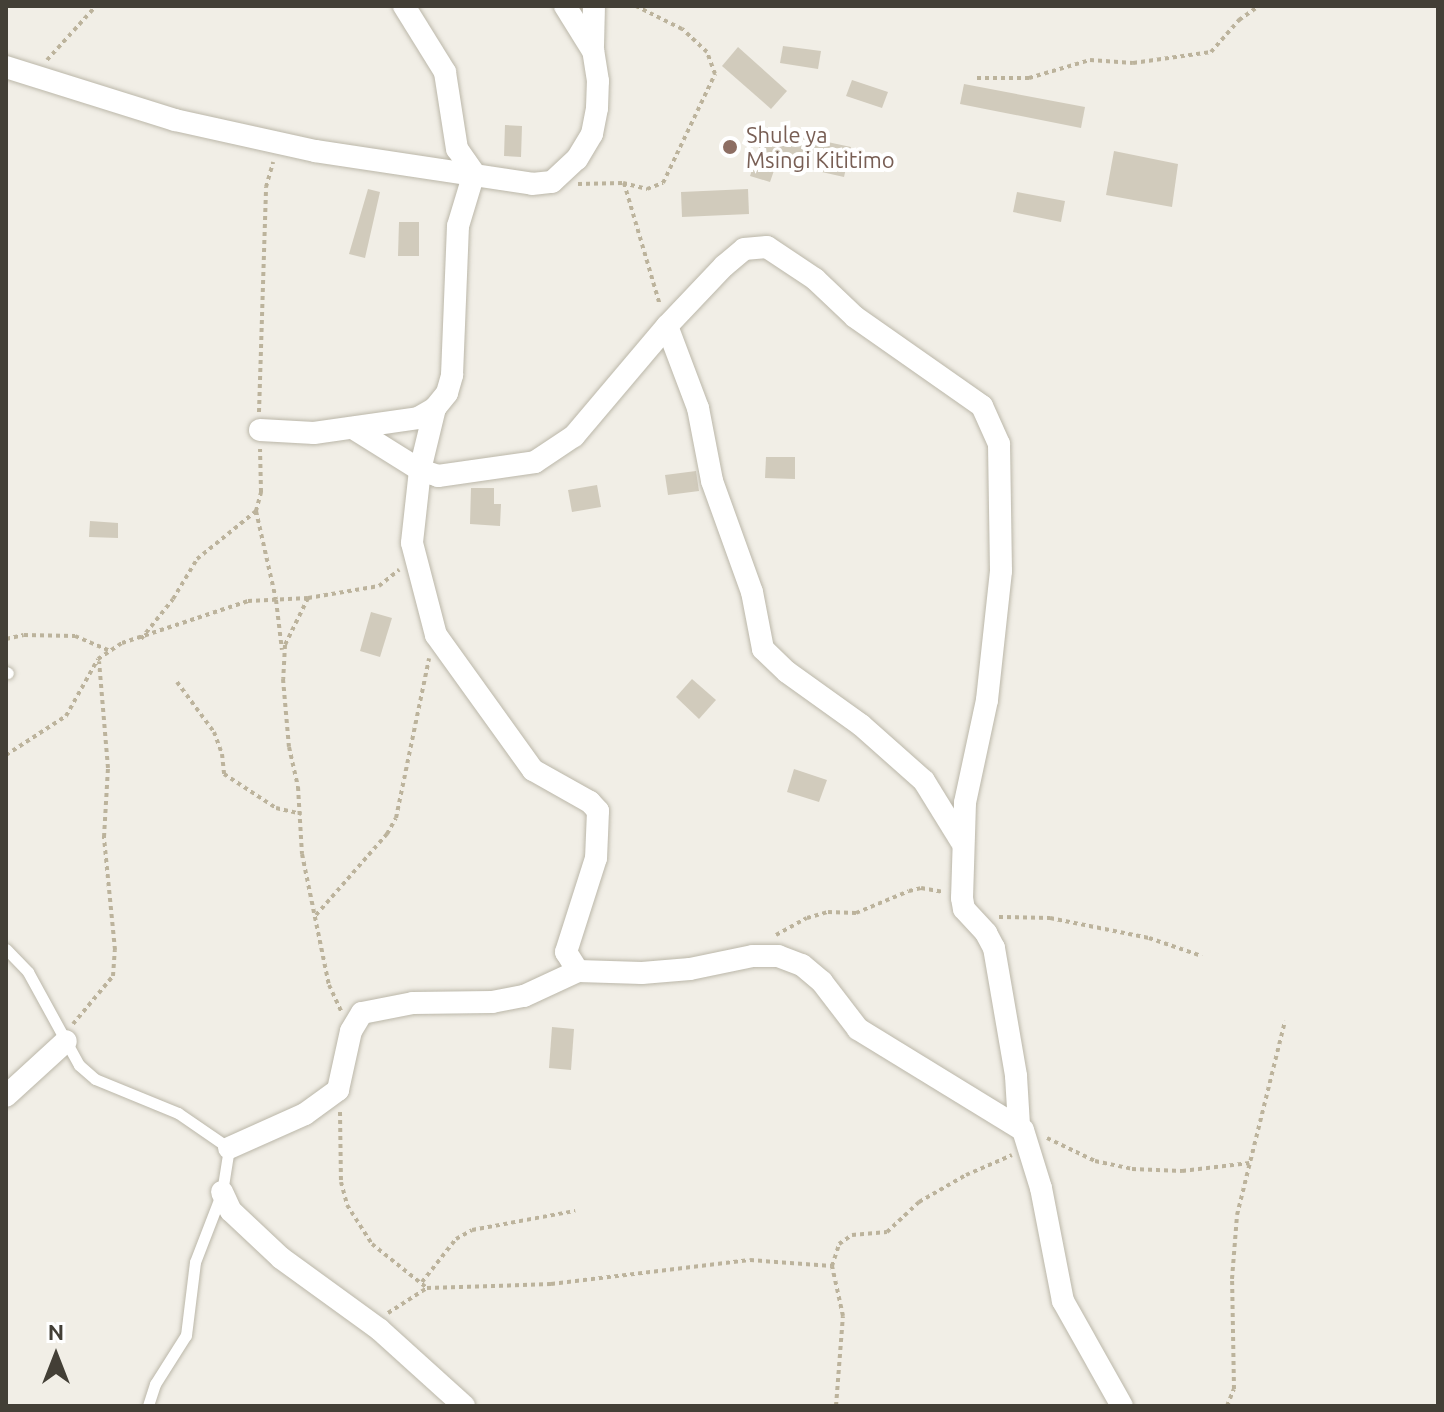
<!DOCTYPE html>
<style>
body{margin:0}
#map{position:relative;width:1444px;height:1412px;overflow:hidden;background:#f1eee6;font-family:Ubuntu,sans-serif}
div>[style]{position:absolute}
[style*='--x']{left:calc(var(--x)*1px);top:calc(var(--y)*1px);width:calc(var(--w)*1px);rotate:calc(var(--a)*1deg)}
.building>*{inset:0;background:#d1cbbc}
.path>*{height:4px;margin-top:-2px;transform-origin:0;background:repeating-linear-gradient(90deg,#bcb39c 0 4px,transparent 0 8px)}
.roads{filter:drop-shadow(0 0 2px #bbb7a9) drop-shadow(0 0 2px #bbb7a9)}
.service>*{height:11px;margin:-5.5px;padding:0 5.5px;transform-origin:5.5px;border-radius:5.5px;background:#fff}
.minor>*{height:22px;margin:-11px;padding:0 11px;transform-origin:11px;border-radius:11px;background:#fff}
.dots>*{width:22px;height:22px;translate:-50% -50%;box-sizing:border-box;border:4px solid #fff;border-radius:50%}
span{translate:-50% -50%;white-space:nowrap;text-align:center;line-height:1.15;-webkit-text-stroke:8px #fff;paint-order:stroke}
.education-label{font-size:22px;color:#785e54}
.left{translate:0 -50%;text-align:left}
.frame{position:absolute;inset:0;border:8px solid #433f36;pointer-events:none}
.north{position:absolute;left:16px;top:1316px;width:80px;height:80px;-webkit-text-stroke:6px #fff;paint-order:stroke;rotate:0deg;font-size:22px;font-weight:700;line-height:32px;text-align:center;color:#433f36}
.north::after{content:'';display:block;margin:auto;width:28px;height:36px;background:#433f36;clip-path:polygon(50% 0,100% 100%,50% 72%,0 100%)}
</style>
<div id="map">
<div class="building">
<div style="clip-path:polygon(783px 46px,821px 51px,818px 69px,780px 63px)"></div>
<div style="clip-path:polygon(738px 47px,787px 91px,771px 109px,722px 66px)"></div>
<div style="clip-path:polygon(852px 80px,888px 92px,882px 108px,846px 96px)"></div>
<div style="clip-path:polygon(964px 84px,1085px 107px,1081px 128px,960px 104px)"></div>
<div style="clip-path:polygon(505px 125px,522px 126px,521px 157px,504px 156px)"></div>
<div style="clip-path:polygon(766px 127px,803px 139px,804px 137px,851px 147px,844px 177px,777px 162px,770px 182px,750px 176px)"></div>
<div style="clip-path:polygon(1114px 151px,1178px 164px,1172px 207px,1106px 195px)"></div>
<div style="clip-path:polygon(368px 189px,380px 192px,365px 258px,349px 254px)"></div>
<div style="clip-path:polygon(748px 189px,749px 214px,682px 217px,681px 192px)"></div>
<div style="clip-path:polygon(1017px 192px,1065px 201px,1061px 222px,1013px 212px)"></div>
<div style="clip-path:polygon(399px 222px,419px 222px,419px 256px,398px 256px)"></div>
<div style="clip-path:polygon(766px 457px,795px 457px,795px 479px,765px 478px)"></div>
<div style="clip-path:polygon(696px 471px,699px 491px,668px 495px,665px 475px)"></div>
<div style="clip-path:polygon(597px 485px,601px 507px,572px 512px,568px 490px)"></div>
<div style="clip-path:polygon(471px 488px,494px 488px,494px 504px,501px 504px,500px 526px,470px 524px)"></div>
<div style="clip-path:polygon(90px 521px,118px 523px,118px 538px,89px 537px)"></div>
<div style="clip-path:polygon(371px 612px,392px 618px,380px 657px,360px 651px)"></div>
<div style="clip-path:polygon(692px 679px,716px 700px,699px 719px,676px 697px)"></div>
<div style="clip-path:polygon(794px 769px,827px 780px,819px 802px,787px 792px)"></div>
<div style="clip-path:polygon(552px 1027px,574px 1029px,571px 1070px,549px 1068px)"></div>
</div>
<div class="path">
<div style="--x:47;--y:60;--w:73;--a:-47.8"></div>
<div style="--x:977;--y:78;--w:52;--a:0"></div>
<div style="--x:1029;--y:78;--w:64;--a:-16.4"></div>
<div style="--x:1090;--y:60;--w:43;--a:4"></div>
<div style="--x:1133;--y:63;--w:79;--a:-8"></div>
<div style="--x:1211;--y:52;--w:43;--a:-48.8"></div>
<div style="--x:1239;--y:20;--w:24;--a:-35"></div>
<div style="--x:624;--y:183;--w:127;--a:73.6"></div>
<div style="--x:578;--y:184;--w:45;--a:-1.3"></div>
<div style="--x:623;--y:183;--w:25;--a:14"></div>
<div style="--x:647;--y:189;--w:17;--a:-21"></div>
<div style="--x:663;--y:183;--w:121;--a:-64.5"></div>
<div style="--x:715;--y:74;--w:23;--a:-110"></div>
<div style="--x:707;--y:52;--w:34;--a:-137"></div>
<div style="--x:682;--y:29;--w:51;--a:-153.4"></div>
<div style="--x:259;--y:412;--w:225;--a:-88.2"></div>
<div style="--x:266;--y:187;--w:26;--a:-74"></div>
<div style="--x:256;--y:511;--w:91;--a:77.3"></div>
<div style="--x:276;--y:600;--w:50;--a:83.2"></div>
<div style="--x:308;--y:598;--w:52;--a:116.1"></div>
<div style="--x:285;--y:645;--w:34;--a:93"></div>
<div style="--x:283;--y:679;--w:68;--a:85"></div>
<div style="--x:289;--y:747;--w:41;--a:77.3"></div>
<div style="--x:298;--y:787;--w:67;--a:86.6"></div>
<div style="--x:302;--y:854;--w:134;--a:78.4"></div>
<div style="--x:329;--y:985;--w:29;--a:65"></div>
<div style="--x:6;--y:639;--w:18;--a:-13"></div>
<div style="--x:24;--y:635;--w:51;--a:1.1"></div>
<div style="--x:75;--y:636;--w:36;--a:23"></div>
<div style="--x:141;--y:639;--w:51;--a:-51.3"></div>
<div style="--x:173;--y:599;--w:47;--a:-59"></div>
<div style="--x:197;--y:559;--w:76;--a:-39.1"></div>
<div style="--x:256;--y:511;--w:20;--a:-75"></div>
<div style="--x:261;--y:492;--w:43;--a:-91.3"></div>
<div style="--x:177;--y:682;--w:62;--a:53.5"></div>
<div style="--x:214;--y:732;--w:23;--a:70"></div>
<div style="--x:222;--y:754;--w:20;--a:84"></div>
<div style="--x:224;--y:774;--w:62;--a:33.2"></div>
<div style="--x:276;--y:808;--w:26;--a:13"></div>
<div style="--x:6;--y:755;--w:72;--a:-33"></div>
<div style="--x:66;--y:716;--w:65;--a:-60.7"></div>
<div style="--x:98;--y:659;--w:29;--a:-34"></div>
<div style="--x:122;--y:643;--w:133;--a:-18.4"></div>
<div style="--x:248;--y:601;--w:60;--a:-2.9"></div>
<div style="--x:308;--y:598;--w:72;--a:-9.6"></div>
<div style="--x:379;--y:586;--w:26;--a:-39"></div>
<div style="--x:316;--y:915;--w:108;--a:-48.8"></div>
<div style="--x:387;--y:834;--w:18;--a:-61"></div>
<div style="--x:396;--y:818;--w:163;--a:-78.3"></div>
<div style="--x:999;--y:917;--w:51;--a:1.1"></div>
<div style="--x:1050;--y:918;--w:101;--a:11.4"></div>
<div style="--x:1149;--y:938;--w:56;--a:18.8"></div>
<div style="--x:776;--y:935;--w:35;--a:-29"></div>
<div style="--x:807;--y:918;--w:22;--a:-16"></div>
<div style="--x:828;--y:912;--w:28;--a:2"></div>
<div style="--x:856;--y:913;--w:57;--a:-22.5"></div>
<div style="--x:909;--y:891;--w:12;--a:-14"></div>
<div style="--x:921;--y:888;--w:23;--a:10"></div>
<div style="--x:73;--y:1024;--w:62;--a:-50.2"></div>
<div style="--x:113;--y:976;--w:26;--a:-86"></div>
<div style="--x:115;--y:950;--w:114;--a:-95.6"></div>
<div style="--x:104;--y:837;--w:69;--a:-86.7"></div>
<div style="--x:108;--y:768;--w:107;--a:-94.8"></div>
<div style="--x:340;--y:1112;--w:70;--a:89.2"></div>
<div style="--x:341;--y:1182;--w:24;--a:75"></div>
<div style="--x:347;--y:1205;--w:46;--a:57.3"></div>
<div style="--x:372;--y:1244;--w:70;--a:38.7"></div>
<div style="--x:1047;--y:1138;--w:53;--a:25.6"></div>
<div style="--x:1095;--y:1161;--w:38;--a:12"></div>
<div style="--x:1132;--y:1169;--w:50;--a:2.3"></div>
<div style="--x:1182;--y:1171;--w:68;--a:-6.7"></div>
<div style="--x:422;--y:1282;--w:55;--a:-51.7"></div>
<div style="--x:456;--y:1239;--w:18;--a:-29"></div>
<div style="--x:472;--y:1230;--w:105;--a:-10.5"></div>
<div style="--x:388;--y:1313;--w:46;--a:-32.7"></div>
<div style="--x:427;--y:1288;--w:124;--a:-1.8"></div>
<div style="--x:551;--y:1284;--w:200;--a:-6.9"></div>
<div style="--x:750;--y:1260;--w:82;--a:4.2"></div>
<div style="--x:836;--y:1406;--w:90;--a:-85.6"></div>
<div style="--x:843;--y:1316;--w:51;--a:-102.4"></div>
<div style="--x:832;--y:1266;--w:23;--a:-72"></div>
<div style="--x:839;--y:1244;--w:16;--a:-35"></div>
<div style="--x:852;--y:1235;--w:35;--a:-5"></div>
<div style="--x:887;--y:1232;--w:44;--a:-43.2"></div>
<div style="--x:919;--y:1202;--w:54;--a:-29.9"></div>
<div style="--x:966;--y:1175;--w:50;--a:-23.5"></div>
<div style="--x:1227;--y:1406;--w:18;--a:-68"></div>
<div style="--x:1234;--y:1389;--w:110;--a:-91"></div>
<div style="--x:1232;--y:1279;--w:64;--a:-85.5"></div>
<div style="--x:1237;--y:1215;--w:200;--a:-76.1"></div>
</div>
<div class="roads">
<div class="service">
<div style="--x:6;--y:672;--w:2;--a:27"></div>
<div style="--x:6;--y:949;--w:32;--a:46"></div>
<div style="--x:28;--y:972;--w:106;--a:61.3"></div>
<div style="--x:79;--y:1065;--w:21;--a:41"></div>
<div style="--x:95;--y:1079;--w:90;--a:22.3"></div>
<div style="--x:178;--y:1113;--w:62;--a:34.5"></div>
<div style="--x:229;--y:1148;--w:45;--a:99"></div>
<div style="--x:222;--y:1192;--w:75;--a:111.1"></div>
<div style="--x:195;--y:1262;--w:74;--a:97"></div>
<div style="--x:186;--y:1335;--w:58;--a:122.3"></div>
<div style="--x:155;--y:1384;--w:23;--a:108"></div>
</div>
<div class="minor">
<div style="--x:593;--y:46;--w:40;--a:-88.6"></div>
<div style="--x:6;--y:67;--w:177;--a:17.4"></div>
<div style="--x:175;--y:120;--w:143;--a:12.5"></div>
<div style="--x:315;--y:151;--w:219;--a:8.6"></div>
<div style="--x:532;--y:184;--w:20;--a:-6"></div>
<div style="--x:552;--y:182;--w:34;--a:-43"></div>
<div style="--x:577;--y:159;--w:29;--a:-59"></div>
<div style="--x:592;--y:134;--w:26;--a:-79"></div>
<div style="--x:597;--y:108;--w:27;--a:-88"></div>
<div style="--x:598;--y:81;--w:30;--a:-99"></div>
<div style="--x:593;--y:51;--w:53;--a:-121.9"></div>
<div style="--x:667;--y:326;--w:88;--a:69.3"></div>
<div style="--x:698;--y:408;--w:74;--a:79.1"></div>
<div style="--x:712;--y:481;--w:118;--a:70.2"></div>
<div style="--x:752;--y:592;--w:58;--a:79.1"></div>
<div style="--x:763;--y:649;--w:33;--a:44"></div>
<div style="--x:787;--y:672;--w:91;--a:35.6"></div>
<div style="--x:861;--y:725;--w:84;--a:41.6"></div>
<div style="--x:924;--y:781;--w:70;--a:58.3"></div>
<div style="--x:435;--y:408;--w:64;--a:103.6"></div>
<div style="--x:420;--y:470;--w:73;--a:96.3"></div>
<div style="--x:412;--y:543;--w:95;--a:75.4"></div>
<div style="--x:436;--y:635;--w:166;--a:54.3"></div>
<div style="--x:533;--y:770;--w:65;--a:29.3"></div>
<div style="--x:590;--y:802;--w:12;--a:48"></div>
<div style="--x:598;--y:811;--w:47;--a:92.4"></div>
<div style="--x:596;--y:858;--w:99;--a:107.7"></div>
<div style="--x:566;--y:952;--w:22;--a:58"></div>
<div style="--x:260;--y:430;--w:54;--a:3.2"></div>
<div style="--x:314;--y:433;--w:105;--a:-8.2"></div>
<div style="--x:418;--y:418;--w:20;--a:-30"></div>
<div style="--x:435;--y:408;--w:19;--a:-51"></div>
<div style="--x:447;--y:393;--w:19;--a:-74"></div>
<div style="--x:452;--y:375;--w:149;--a:-87.7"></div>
<div style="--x:458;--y:226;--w:55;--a:-73.2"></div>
<div style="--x:474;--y:173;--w:29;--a:-125"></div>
<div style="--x:457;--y:149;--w:78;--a:-98.9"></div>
<div style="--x:445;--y:72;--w:78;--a:-121.8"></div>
<div style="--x:356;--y:430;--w:75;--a:32"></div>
<div style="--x:420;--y:470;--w:19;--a:18"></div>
<div style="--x:438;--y:476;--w:98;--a:-8.2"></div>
<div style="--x:535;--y:462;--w:47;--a:-33.7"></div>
<div style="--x:574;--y:436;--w:144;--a:-49.8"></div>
<div style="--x:667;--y:326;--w:83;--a:-46.5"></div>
<div style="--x:724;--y:266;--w:26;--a:-40"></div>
<div style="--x:744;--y:249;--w:23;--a:-5"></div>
<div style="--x:767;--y:247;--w:58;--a:33.7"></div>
<div style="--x:815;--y:279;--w:55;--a:43.5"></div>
<div style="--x:855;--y:317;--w:155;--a:35"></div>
<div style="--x:982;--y:406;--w:42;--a:65.9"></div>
<div style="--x:999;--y:444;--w:127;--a:89.1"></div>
<div style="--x:1001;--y:571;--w:130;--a:96.2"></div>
<div style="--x:987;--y:700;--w:105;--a:102.1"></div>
<div style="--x:965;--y:803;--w:95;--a:91.8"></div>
<div style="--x:962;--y:898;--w:11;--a:80"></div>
<div style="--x:964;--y:909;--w:33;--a:47"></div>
<div style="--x:986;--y:933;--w:17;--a:62"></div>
<div style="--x:994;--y:948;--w:130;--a:80.2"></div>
<div style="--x:1016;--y:1076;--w:49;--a:86.5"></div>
<div style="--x:6;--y:1096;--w:81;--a:-42.5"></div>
<div style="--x:229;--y:1148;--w:83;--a:-24.1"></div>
<div style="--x:305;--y:1114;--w:41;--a:-36"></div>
<div style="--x:338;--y:1090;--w:60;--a:-77.6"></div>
<div style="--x:351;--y:1031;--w:21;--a:-59"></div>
<div style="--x:362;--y:1013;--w:52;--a:-11.1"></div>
<div style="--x:413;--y:1003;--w:79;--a:-0.7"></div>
<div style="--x:492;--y:1002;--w:33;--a:-11"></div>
<div style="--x:524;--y:996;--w:60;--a:-24.8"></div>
<div style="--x:578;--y:971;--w:64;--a:1.8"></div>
<div style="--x:642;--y:973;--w:48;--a:-4.8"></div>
<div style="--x:690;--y:969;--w:64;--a:-11.7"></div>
<div style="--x:753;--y:956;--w:25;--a:0"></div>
<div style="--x:778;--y:956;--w:26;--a:21"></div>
<div style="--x:802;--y:965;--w:26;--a:40"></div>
<div style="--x:822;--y:982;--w:59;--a:52.5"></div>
<div style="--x:858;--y:1029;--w:193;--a:31.5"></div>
<div style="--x:1023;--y:1130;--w:61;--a:72.8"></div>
<div style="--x:1041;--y:1188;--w:115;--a:79"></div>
<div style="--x:1063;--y:1301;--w:120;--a:60.7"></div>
<div style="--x:222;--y:1192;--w:21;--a:65"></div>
<div style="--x:231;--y:1211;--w:69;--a:43.2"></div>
<div style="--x:281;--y:1258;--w:122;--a:36"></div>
<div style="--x:380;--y:1330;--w:113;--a:42.1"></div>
</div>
</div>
<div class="dots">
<div style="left:730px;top:147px;background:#8d6e63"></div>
</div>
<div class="education-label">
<span class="left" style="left:746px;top:147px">Shule ya<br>Msingi Kititimo</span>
</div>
<div class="frame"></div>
<div class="north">N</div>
</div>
